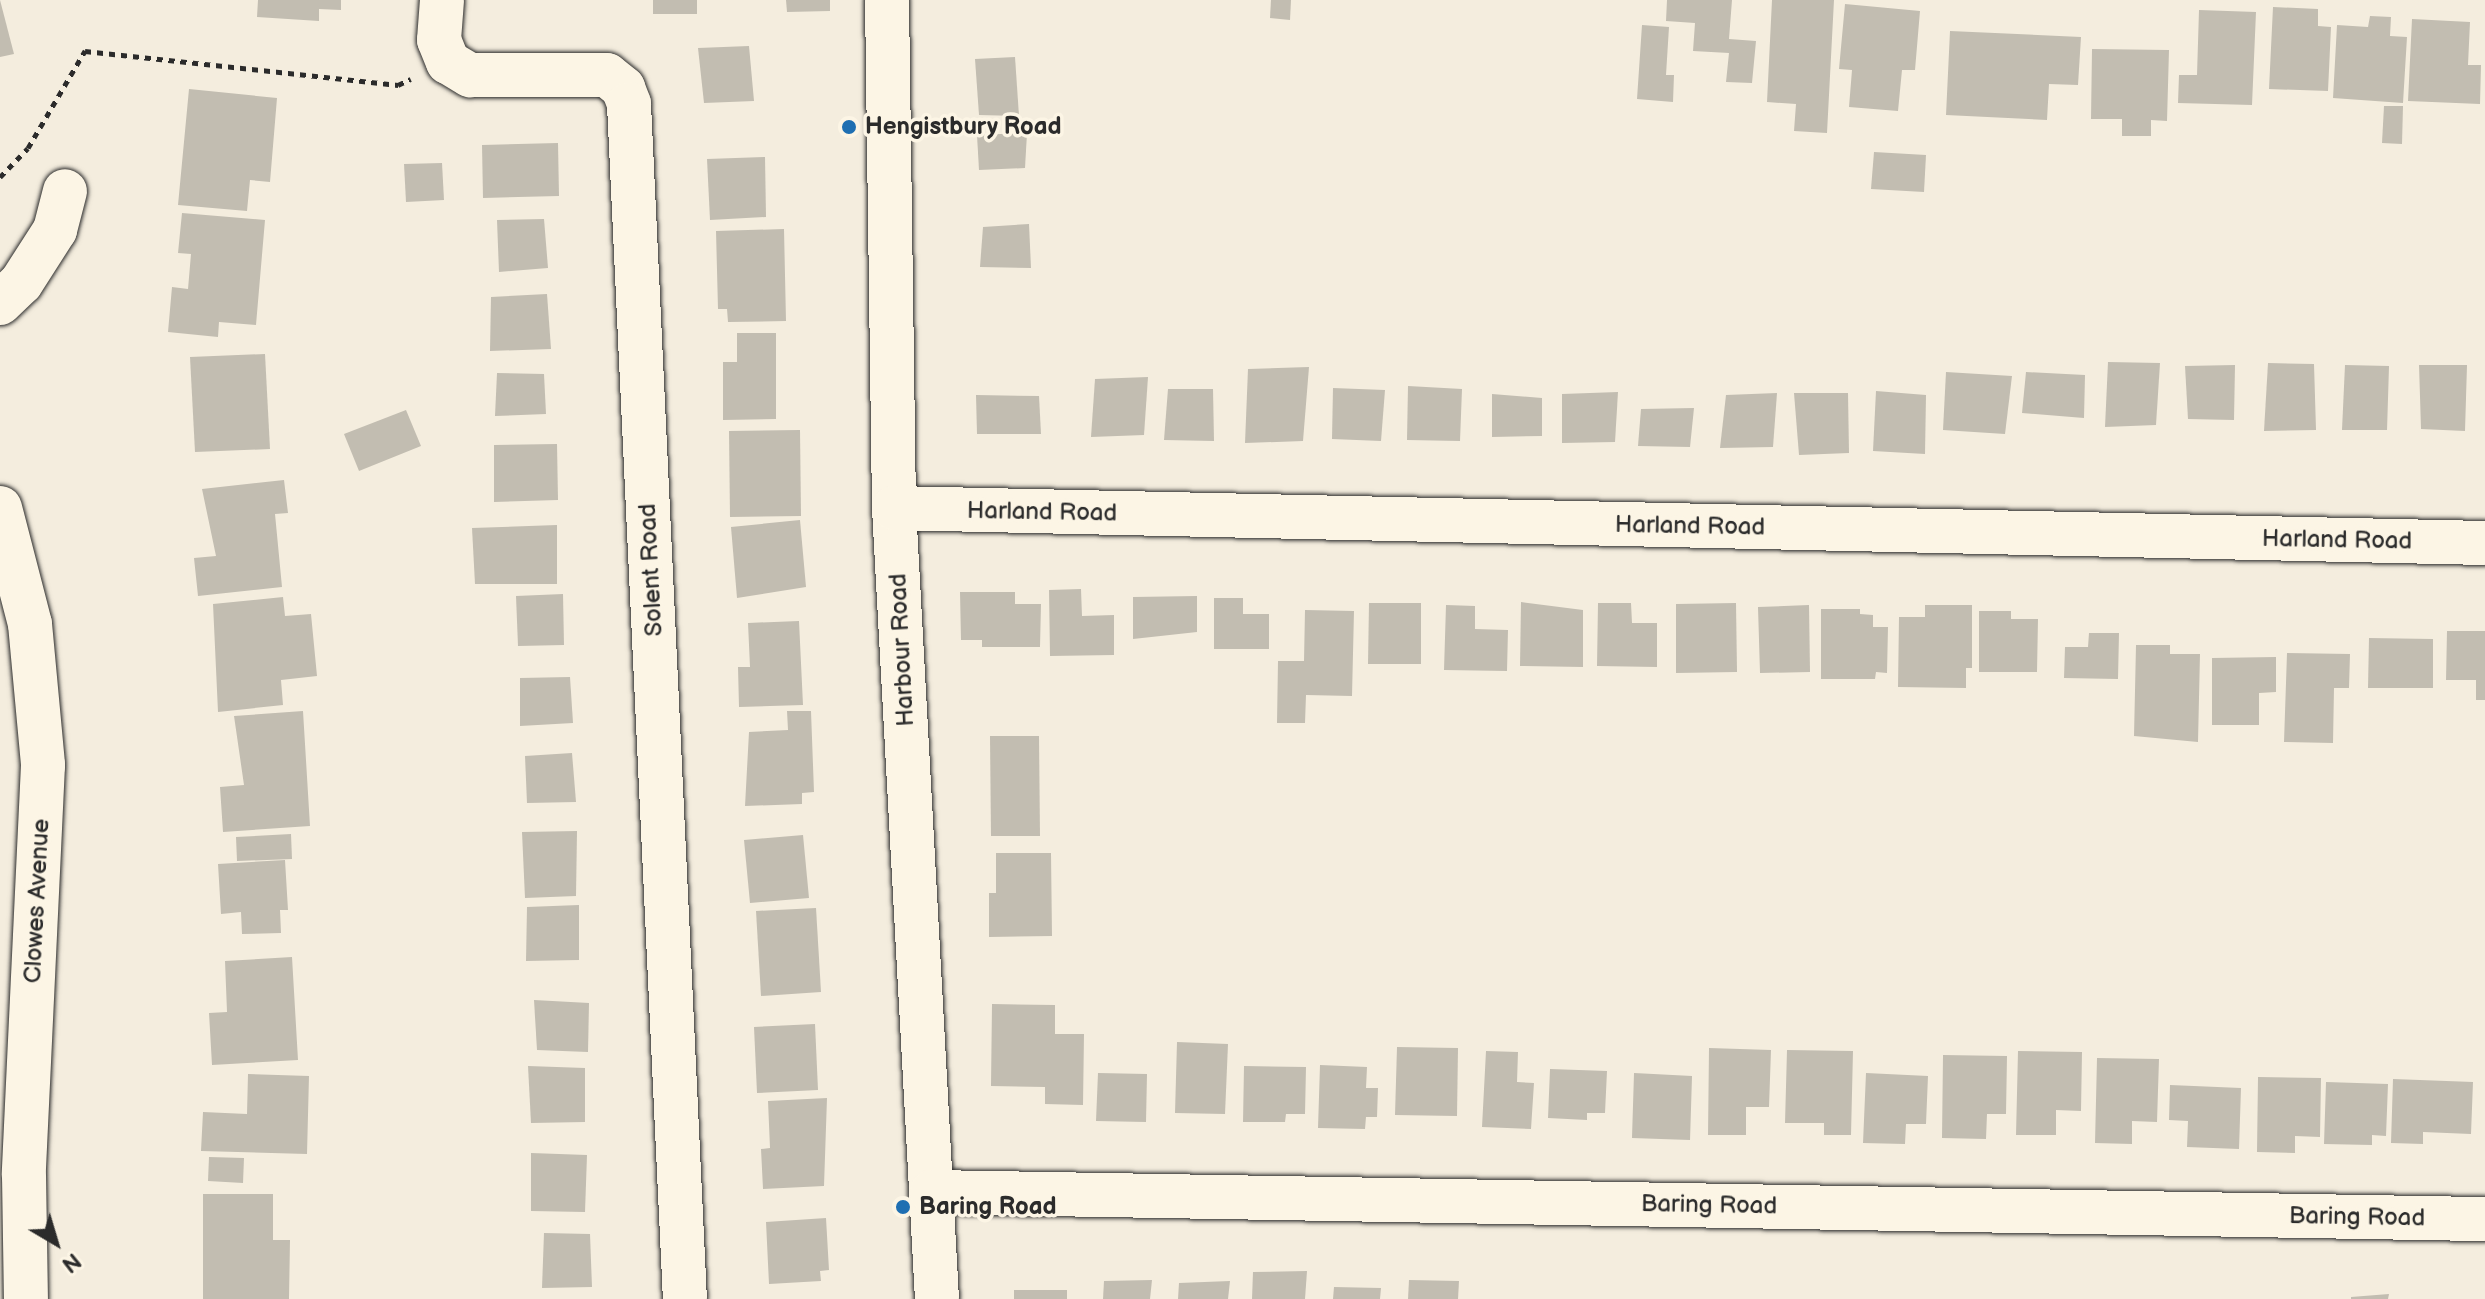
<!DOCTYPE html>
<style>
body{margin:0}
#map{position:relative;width:2485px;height:1299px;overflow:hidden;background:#f4edde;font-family:"Balsamiq Sans",sans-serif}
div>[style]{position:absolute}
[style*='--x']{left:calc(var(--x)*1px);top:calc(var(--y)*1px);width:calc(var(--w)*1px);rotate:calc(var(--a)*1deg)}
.building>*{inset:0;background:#c2bdb1}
.path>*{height:5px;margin-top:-2.5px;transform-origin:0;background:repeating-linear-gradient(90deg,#2b2b2b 0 6px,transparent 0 12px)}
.roads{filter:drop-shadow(0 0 2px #2b2b2b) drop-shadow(0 0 2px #2b2b2b)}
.minor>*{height:44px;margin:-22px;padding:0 22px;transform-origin:22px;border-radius:22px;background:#fcf5e5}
.dots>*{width:22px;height:22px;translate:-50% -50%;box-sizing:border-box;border:4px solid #fcf5e5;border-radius:50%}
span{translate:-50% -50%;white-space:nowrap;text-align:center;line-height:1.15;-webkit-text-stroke:7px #fcf5e5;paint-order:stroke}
.poi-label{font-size:24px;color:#2b2b2b;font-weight:700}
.left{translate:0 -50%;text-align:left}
.street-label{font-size:24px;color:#2b2b2b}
.north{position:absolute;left:16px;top:1203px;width:80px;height:80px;-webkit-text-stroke:6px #fcf5e5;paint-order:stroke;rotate:142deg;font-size:22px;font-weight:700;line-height:32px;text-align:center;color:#2b2b2b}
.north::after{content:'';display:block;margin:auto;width:28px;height:36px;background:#2b2b2b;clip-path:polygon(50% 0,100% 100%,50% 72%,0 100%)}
</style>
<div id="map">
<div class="building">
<div style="clip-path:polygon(0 0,14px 54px,0 57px)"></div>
<div style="clip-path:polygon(258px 0,341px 0,341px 10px,319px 9px,319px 21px,257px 17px)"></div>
<div style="clip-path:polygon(653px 0,697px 0,697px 14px,653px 14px)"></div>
<div style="clip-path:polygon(786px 0,830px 0,830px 11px,787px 12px)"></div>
<div style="clip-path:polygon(1271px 0,1291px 0,1290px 20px,1270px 18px)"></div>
<div style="clip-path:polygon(1667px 0,1732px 0,1729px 39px,1756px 41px,1752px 83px,1726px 82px,1729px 53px,1693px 51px,1695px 23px,1666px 21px)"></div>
<div style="clip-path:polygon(1772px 0,1834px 0,1827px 133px,1794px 131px,1796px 104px,1767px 102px)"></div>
<div style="clip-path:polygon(1845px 4px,1920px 11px,1915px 70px,1902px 70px,1898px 111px,1849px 107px,1852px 70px,1839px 69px)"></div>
<div style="clip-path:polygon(2273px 7px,2318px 9px,2318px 26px,2331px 27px,2328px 91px,2269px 89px)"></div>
<div style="clip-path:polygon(2199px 10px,2256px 12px,2252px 105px,2178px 103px,2179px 75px,2197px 75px)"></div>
<div style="clip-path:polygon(2370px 16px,2391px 17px,2390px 36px,2407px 37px,2403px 103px,2333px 98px,2337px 25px,2368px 27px)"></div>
<div style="clip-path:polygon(2412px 19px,2470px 22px,2468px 65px,2481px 65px,2480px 104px,2408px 101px)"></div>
<div style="clip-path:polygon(1642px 25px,1669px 27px,1666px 75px,1674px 75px,1673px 102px,1637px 99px)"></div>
<div style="clip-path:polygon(1950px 31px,2081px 37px,2078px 85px,2049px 84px,2047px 120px,1946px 115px)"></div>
<div style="clip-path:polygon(749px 46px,754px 101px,704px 103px,698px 48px)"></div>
<div style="clip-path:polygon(2092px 49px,2169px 50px,2167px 121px,2151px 120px,2151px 136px,2122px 136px,2122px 119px,2091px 119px)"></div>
<div style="clip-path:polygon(1015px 57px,1019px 116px,979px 115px,975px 59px)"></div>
<div style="clip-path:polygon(189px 89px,277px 98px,270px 182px,250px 180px,247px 211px,178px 205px)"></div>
<div style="clip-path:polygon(2384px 106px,2403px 106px,2402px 144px,2382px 143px)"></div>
<div style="clip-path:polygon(1027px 133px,1025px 168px,979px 170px,977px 135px)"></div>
<div style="clip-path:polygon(558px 143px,559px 196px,483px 198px,482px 145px)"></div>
<div style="clip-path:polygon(1874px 152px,1926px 155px,1924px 192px,1871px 189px)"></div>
<div style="clip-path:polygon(765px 157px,766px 217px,710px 220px,707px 159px)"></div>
<div style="clip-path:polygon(442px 163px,444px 200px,406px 202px,404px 164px)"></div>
<div style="clip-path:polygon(182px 213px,265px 220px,256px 325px,219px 322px,218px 337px,168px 332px,172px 287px,188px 289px,191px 254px,178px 253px)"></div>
<div style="clip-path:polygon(544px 219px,548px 268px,499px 272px,497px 220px)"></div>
<div style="clip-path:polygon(1029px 224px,1031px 268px,980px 267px,983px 227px)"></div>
<div style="clip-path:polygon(784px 229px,786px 321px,728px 322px,727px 309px,718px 309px,716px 231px)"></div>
<div style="clip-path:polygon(547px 294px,551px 349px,490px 351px,491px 297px)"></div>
<div style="clip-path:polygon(737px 333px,776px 333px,776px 419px,723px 420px,723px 362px,737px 362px)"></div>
<div style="clip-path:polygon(265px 354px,270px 449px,195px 452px,190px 357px)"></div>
<div style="clip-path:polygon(2108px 362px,2160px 363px,2156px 425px,2105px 427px)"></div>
<div style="clip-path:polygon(2268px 363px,2314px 364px,2316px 430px,2264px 431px)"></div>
<div style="clip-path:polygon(2235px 365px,2234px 420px,2188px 419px,2185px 366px)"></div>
<div style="clip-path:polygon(2345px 365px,2389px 366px,2387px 430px,2342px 430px)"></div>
<div style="clip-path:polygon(2419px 365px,2467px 365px,2465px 431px,2421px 429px)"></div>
<div style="clip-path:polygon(1309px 367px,1303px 441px,1245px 443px,1248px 369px)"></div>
<div style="clip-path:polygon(1946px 372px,2012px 376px,2005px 434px,1943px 430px)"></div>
<div style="clip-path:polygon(2026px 372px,2085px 375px,2084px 418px,2022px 413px)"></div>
<div style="clip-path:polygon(497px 373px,544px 374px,546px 414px,495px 416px)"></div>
<div style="clip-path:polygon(1148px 377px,1144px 435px,1091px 437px,1095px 379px)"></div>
<div style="clip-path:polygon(1408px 386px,1462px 389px,1460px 441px,1407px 440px)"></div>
<div style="clip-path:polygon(1333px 388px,1385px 390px,1381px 441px,1332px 439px)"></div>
<div style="clip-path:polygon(1168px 389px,1213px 389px,1214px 441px,1164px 440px)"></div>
<div style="clip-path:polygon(1876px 391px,1926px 395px,1925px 454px,1873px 451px)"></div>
<div style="clip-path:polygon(1618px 392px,1615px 442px,1562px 443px,1562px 394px)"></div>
<div style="clip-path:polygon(1777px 393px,1773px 447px,1720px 448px,1726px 395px)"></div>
<div style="clip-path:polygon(1794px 393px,1848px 393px,1849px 453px,1799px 455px)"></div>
<div style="clip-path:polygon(1492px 394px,1542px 398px,1542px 436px,1492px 437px)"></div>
<div style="clip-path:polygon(976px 395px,1039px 396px,1041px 434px,977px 434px)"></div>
<div style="clip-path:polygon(1694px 408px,1690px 447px,1638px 446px,1641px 409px)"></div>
<div style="clip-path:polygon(406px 410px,421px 446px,359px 471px,344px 434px)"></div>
<div style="clip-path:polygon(800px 430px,801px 516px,730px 517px,729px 431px)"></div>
<div style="clip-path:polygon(557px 444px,558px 500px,494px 502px,494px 445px)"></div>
<div style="clip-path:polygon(284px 480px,288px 513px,275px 514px,282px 587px,198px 596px,194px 558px,216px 556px,202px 489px)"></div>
<div style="clip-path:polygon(800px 520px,806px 587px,737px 598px,731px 527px)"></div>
<div style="clip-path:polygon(557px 525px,557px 584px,475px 584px,472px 528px)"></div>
<div style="clip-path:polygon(1081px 589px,1082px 616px,1114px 615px,1114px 655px,1050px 656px,1049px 590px)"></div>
<div style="clip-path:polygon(960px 592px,1015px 592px,1015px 604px,1041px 604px,1040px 647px,982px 647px,982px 640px,961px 640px)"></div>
<div style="clip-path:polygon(563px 594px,564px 645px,518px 646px,516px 596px)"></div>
<div style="clip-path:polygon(1197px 596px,1197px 632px,1133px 639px,1133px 597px)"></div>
<div style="clip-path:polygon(283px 597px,285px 616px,311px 614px,317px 676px,281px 680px,283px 705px,218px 712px,213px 604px)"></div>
<div style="clip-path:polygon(1214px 598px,1243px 598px,1243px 614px,1269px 614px,1269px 649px,1214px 649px)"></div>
<div style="clip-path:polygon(1521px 602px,1583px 610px,1583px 667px,1520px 666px)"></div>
<div style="clip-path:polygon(1369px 603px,1421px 603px,1421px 664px,1368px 664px)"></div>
<div style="clip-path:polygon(1598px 603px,1631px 603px,1632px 623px,1657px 623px,1657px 667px,1597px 666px)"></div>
<div style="clip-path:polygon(1736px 603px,1737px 672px,1676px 673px,1676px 604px)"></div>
<div style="clip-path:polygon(1446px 605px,1475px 606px,1475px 629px,1508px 630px,1507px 671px,1444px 670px)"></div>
<div style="clip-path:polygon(1809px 605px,1810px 672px,1760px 673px,1758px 607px)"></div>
<div style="clip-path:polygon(1925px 605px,1972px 605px,1972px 668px,1966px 668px,1966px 688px,1898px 687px,1899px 617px,1925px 617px)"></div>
<div style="clip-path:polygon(1821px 609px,1860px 609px,1860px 614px,1873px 615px,1873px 627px,1888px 627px,1887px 673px,1876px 672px,1875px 679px,1821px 679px)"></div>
<div style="clip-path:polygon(1305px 610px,1354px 611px,1352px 696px,1306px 695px,1305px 723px,1277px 723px,1278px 661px,1304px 661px)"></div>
<div style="clip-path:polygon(1979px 611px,2011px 611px,2011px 619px,2038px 619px,2037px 672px,1979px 672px)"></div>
<div style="clip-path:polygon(799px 621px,803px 705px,739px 707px,738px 667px,750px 667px,748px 623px)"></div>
<div style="clip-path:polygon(2447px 631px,2485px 631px,2485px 700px,2476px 700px,2476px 680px,2446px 680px)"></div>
<div style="clip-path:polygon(2089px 633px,2119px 633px,2118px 679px,2064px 678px,2065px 647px,2088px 647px)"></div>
<div style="clip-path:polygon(2369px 638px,2433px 639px,2433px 688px,2368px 688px)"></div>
<div style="clip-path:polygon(2136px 645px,2170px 645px,2170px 654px,2200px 654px,2198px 742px,2134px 736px)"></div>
<div style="clip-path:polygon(2287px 653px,2350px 654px,2349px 688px,2334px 688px,2333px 743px,2284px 742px)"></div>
<div style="clip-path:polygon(2276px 657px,2276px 692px,2259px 693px,2259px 725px,2212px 725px,2212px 658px)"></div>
<div style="clip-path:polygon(570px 677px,573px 723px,520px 726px,520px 678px)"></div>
<div style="clip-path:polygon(303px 711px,310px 826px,223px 832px,220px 787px,244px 785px,234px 716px)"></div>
<div style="clip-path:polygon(787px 711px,811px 711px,814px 792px,802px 793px,802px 804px,745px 806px,749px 732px,788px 730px)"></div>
<div style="clip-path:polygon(990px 736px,1039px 736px,1040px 836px,991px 836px)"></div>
<div style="clip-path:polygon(572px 753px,576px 802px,527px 803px,525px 756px)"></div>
<div style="clip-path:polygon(577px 831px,576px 896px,525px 898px,522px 832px)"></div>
<div style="clip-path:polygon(291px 834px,292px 859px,237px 861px,236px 837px)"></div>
<div style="clip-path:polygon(803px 835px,809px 898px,750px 903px,744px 840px)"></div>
<div style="clip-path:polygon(996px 853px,1051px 853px,1052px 936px,989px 937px,989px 893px,996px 893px)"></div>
<div style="clip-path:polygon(285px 860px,288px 910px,280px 910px,281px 933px,242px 934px,241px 912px,221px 914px,218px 864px)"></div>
<div style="clip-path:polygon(579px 905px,579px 960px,526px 961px,527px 907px)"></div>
<div style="clip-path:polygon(816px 908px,821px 992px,761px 996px,756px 911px)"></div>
<div style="clip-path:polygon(292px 957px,298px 1060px,212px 1065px,209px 1013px,227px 1012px,225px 961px)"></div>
<div style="clip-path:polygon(534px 1000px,589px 1003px,588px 1052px,537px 1050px)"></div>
<div style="clip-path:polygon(992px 1004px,1055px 1005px,1055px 1034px,1084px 1034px,1083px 1105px,1045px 1104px,1045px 1087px,991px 1086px)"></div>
<div style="clip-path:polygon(815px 1024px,818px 1090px,757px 1093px,754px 1027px)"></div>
<div style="clip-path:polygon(1177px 1042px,1228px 1044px,1225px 1114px,1175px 1113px)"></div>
<div style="clip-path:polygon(1397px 1047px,1458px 1048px,1457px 1116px,1395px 1115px)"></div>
<div style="clip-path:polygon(1709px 1048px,1771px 1050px,1769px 1107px,1746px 1107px,1746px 1135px,1708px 1135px)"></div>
<div style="clip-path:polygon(1787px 1050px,1853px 1051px,1851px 1135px,1824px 1135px,1824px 1123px,1785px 1123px)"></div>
<div style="clip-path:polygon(1486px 1051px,1518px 1052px,1517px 1082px,1534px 1083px,1531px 1129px,1482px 1127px)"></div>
<div style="clip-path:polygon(2018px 1051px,2082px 1052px,2081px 1111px,2056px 1110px,2056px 1135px,2016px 1135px)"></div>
<div style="clip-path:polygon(1943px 1055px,2007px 1056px,2006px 1114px,1987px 1114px,1986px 1139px,1942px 1138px)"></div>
<div style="clip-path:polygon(2097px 1058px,2159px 1059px,2157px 1122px,2132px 1121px,2132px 1144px,2095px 1143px)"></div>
<div style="clip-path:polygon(1320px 1065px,1367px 1067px,1366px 1088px,1378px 1088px,1377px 1117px,1366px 1117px,1365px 1129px,1318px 1128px)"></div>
<div style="clip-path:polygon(528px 1066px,585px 1068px,585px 1122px,531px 1123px)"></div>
<div style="clip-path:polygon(1244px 1066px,1306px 1067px,1305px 1114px,1286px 1114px,1285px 1122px,1243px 1122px)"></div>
<div style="clip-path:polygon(1550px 1069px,1607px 1071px,1605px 1113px,1587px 1113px,1587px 1120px,1548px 1118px)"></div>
<div style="clip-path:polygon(1098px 1073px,1147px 1074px,1146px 1122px,1096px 1121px)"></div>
<div style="clip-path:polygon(1634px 1073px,1692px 1076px,1690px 1140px,1632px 1138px)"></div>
<div style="clip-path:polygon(1866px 1073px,1928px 1076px,1926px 1124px,1906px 1124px,1905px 1144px,1863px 1143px)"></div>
<div style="clip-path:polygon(248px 1074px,309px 1076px,307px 1154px,201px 1151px,203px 1112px,247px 1114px)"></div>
<div style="clip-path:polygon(2258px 1077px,2321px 1078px,2320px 1137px,2295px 1136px,2295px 1153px,2257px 1152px)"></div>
<div style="clip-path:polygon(2393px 1079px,2473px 1082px,2471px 1134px,2423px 1132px,2423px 1144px,2391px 1143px)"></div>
<div style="clip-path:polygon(2326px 1082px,2388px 1084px,2386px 1136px,2372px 1135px,2372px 1145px,2324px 1144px)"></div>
<div style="clip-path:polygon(2170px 1085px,2241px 1088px,2239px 1149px,2187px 1147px,2188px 1121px,2169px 1120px)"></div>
<div style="clip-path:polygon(827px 1098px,824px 1186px,763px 1189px,761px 1149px,770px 1148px,768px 1101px)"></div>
<div style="clip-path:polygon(531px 1153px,587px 1155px,585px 1212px,531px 1211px)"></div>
<div style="clip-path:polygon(209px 1157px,244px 1158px,243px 1183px,208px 1181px)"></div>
<div style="clip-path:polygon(203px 1194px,273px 1194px,273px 1240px,290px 1240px,289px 1299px,203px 1299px)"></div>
<div style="clip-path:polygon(826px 1218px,829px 1270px,820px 1271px,821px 1281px,769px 1284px,766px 1222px)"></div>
<div style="clip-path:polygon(544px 1233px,590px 1234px,592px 1287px,542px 1288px)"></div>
<div style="clip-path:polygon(1307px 1271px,1305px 1299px,1252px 1299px,1253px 1272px)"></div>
<div style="clip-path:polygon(1152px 1280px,1150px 1299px,1103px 1299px,1104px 1281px)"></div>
<div style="clip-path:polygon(1409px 1280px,1459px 1281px,1458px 1299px,1408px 1299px)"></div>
<div style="clip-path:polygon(1230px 1281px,1228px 1299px,1178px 1299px,1179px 1283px)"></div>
<div style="clip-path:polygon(1334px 1287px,1381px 1288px,1380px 1299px,1333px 1299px)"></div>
<div style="clip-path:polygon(1014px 1290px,1067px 1290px,1067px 1299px,1014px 1299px)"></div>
<div style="clip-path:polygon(2389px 1294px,2388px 1299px,2351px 1299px,2351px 1297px)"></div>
</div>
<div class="path">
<div style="--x:0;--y:177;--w:40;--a:-46"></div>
<div style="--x:28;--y:148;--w:113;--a:-59.6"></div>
<div style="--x:85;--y:51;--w:315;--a:6.2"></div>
<div style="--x:398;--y:85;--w:14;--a:-25"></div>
</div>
<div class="roads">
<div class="minor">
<div style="--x:442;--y:0;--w:40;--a:94.3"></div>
<div style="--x:439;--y:40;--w:24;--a:68"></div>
<div style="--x:448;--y:62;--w:26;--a:31"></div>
<div style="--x:470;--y:75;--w:137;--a:0"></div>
<div style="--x:607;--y:75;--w:21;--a:39"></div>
<div style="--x:623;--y:88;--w:17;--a:69"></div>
<div style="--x:629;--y:104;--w:1196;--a:87.32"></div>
<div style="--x:887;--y:0;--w:508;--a:89.21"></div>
<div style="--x:894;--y:508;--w:792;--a:86.89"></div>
<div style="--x:0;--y:303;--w:29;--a:-44"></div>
<div style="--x:21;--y:283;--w:63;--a:-57.3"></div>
<div style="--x:55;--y:230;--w:40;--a:-75.6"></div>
<div style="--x:0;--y:508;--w:120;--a:75.5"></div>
<div style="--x:30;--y:624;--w:142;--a:84.7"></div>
<div style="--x:43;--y:765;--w:410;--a:92.7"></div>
<div style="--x:24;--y:1175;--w:124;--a:89.1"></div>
<div style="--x:894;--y:508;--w:1591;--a:1.26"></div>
<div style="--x:932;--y:1192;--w:1553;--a:1"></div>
</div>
</div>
<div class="dots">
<div style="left:849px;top:127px;background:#1f6fb2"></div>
<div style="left:903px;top:1207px;background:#1f6fb2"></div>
</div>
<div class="poi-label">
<span class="left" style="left:865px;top:127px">Hengistbury Road</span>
<span class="left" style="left:919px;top:1207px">Baring Road</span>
</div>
<div class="street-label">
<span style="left:1042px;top:512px;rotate:1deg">Harland Road</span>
<span style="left:1690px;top:526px;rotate:1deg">Harland Road</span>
<span style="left:2337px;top:540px;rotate:1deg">Harland Road</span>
<span style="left:651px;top:570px;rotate:-93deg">Solent Road</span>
<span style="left:902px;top:650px;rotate:-93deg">Harbour Road</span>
<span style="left:37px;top:901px;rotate:-87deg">Clowes Avenue</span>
<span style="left:1709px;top:1205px;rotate:1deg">Baring Road</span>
<span style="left:2357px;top:1217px;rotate:1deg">Baring Road</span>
</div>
<div class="north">N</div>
</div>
